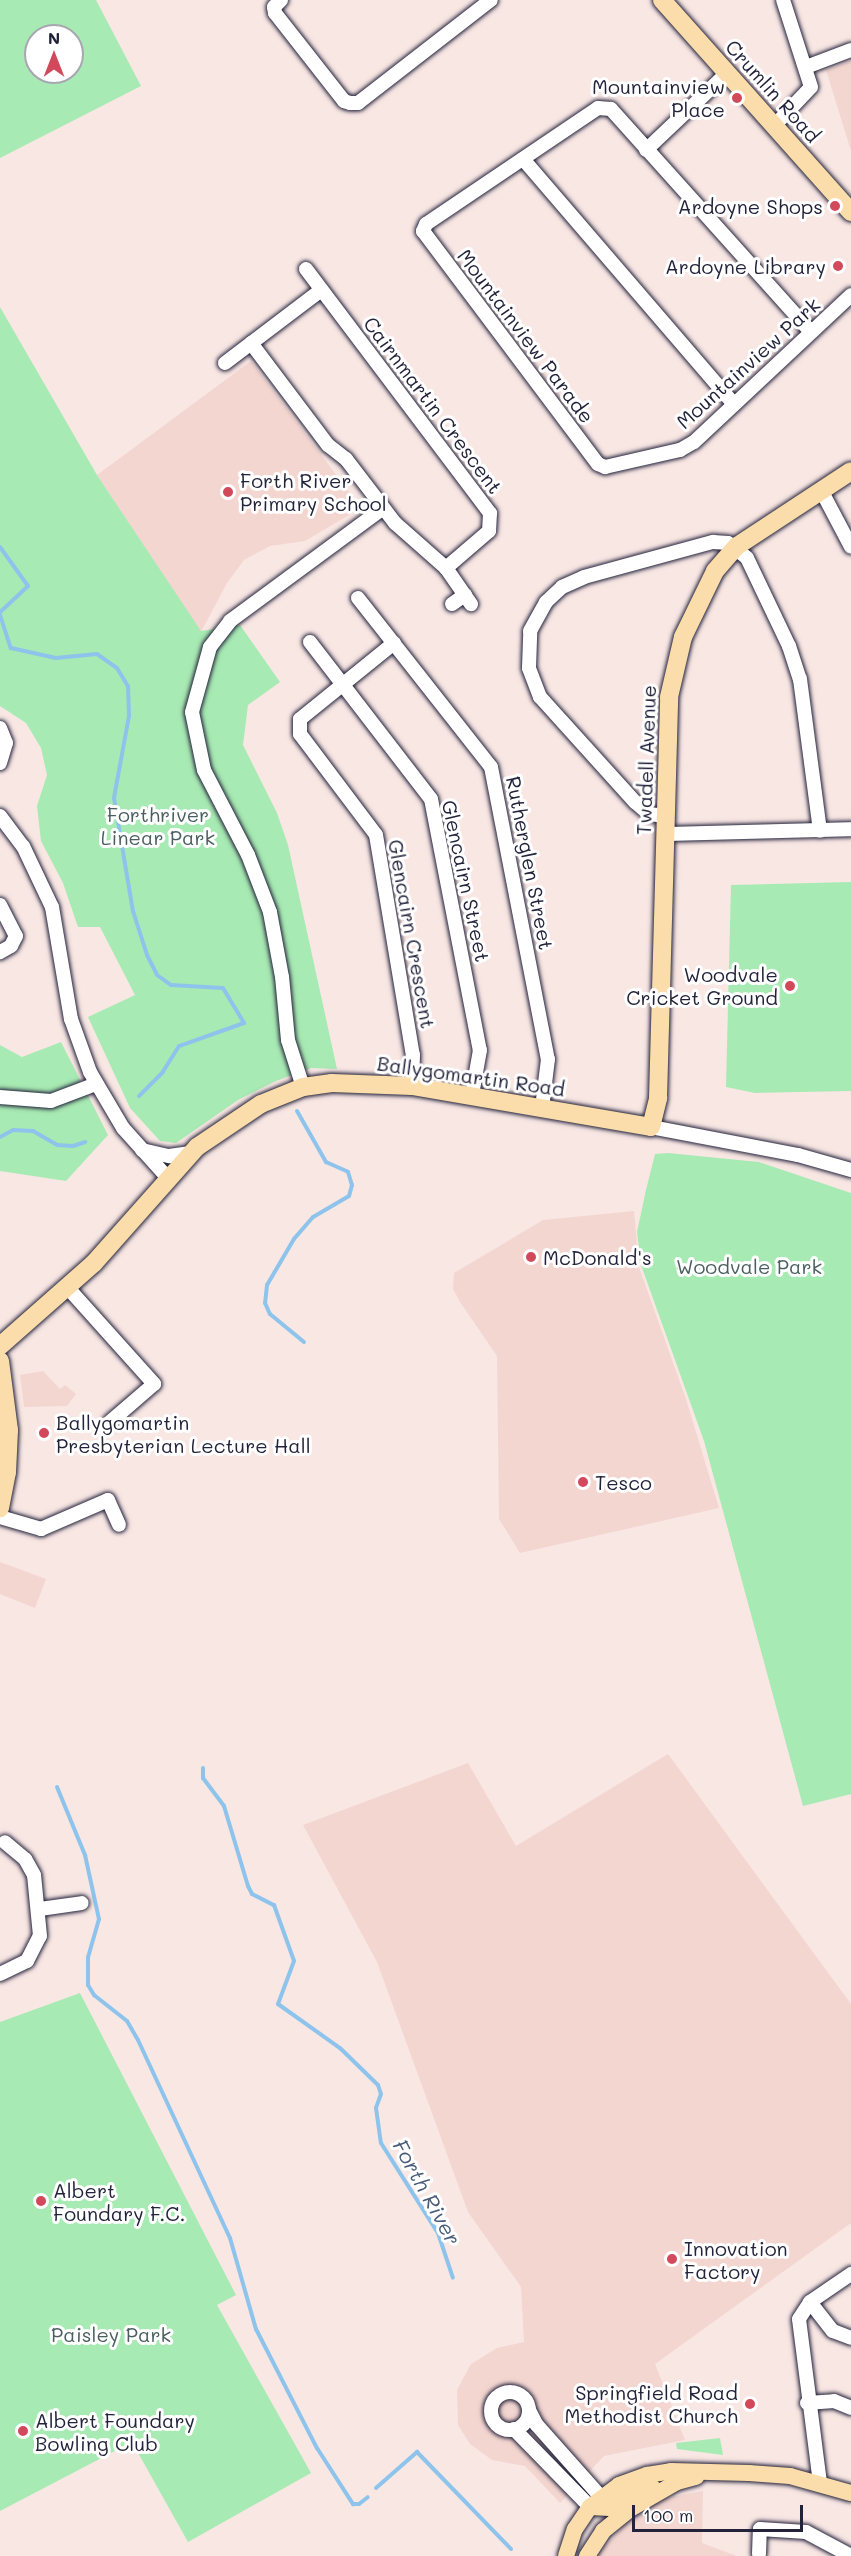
<!DOCTYPE html>
<style>
body{margin:0}
#map{position:relative;width:851px;height:2556px;overflow:hidden;background:#f9e7e4;font-family:Mali,sans-serif}
div>[style]{position:absolute}
[style*='--x']{left:calc(var(--x)*1px);top:calc(var(--y)*1px);width:calc(var(--w)*1px);rotate:calc(var(--a)*1deg)}
.built>*{inset:0;background:#f4d6d1}
.green>*{inset:0;background:#a8eab3}
.stream>*{height:4px;margin:-2px;padding:0 2px;transform-origin:2px;border-radius:2px;background:#8ec4ec}
.roads{filter:drop-shadow(0 0 2px #22223b) drop-shadow(0 0 2px #22223b)}
.minor>*{height:14px;margin:-7px;padding:0 7px;transform-origin:7px;border-radius:7px;background:#fff}
.minor>.ring{margin:-7px;padding:0;box-sizing:content-box;background:none;border:14px solid #fff;border-radius:50%}
.major>*{height:16px;margin:-8px;padding:0 8px;transform-origin:8px;border-radius:8px;background:#fbddab}
.highway>*{height:18px;margin:-9px;padding:0 9px;transform-origin:9px;border-radius:9px;background:#fbddab}
.dots>*{width:16px;height:16px;translate:-50% -50%;box-sizing:border-box;border:3px solid #fff;border-radius:50%}
span{translate:-50% -50%;white-space:nowrap;text-align:center;line-height:1.15;-webkit-text-stroke:6px #fff;paint-order:stroke}
.poi-label{font-size:20px;color:#22223b}
.right{translate:-100% -50%;text-align:right}
.left{translate:0 -50%;text-align:left}
.street-label{font-size:20px;color:#22223b}
.park-label{font-size:20px;color:#4a5e5f}
.water-label{font-size:21px;color:#485b79;font-style:italic}
.north{position:absolute;left:24px;top:24px;width:60px;height:60px;box-sizing:border-box;background:#fff;border:2px solid #a7a7b1;border-radius:50%;rotate:0deg;font-size:16px;font-weight:700;line-height:24px;text-align:center;color:#22223b}
.north::after{content:'';display:block;margin:auto;width:21px;height:27px;background:#d1495b;clip-path:polygon(50% 0,100% 100%,50% 72%,0 100%)}
.scale{position:absolute;left:632px;top:2505px;width:171px;height:27px;box-sizing:border-box;border:3px solid #22223b;border-top:0;padding-left:8px;font-size:18px;line-height:21px;white-space:nowrap;color:#22223b;-webkit-text-stroke:4px #fff;paint-order:stroke}
</style>
<div id="map">
<div class="built">
<div style="clip-path:polygon(851px 61px,851px 151px,826px 70px)"></div>
<div style="clip-path:polygon(251px 361px,361px 508px,305px 541px,270px 546px,244px 560px,227px 583px,201px 632px,97px 475px)"></div>
<div style="clip-path:polygon(634px 1211px,639px 1267px,686px 1399px,719px 1508px,520px 1553px,499px 1519px,497px 1356px,460px 1302px,453px 1289px,454px 1273px,543px 1220px)"></div>
<div style="clip-path:polygon(43px 1371px,60px 1389px,65px 1385px,76px 1394px,67px 1406px,24px 1407px,20px 1375px)"></div>
<div style="clip-path:polygon(0 1562px,46px 1579px,35px 1608px,0 1594px)"></div>
<div style="clip-path:polygon(668px 1754px,851px 2004px,851px 2223px,655px 2364px,685px 2440px,604px 2456px,560px 2503px,525px 2466px,492px 2460px,470px 2444px,458px 2425px,457px 2390px,471px 2364px,497px 2348px,524px 2342px,521px 2287px,468px 2212px,377px 1962px,303px 1825px,468px 1763px,516px 1846px)"></div>
<div style="clip-path:polygon(703px 2491px,702px 2543px,737px 2556px,596px 2556px,632px 2517px,661px 2499px)"></div>
</div>
<div class="green">
<div style="clip-path:polygon(evenodd,0 0,96px 0,141px 86px,0 158px,0 0,36px 36px,72px 36px,72px 72px,36px 72px,36px 36px)"></div>
<div style="clip-path:polygon(0 307px,97px 475px,201px 631px,240px 625px,280px 682px,248px 705px,243px 745px,277px 813px,288px 845px,337px 1069px,311px 1068px,276px 1081px,238px 1100px,176px 1143px,160px 1141px,130px 1108px,88px 1017px,135px 995px,100px 927px,78px 927px,63px 883px,41px 841px,37px 806px,47px 775px,41px 748px,26px 723px,0 706px)"></div>
<div style="clip-path:polygon(851px 882px,851px 1091px,755px 1093px,726px 1087px,731px 885px)"></div>
<div style="clip-path:polygon(61px 1042px,108px 1135px,66px 1181px,0 1171px,0 1045px,22px 1057px)"></div>
<div style="clip-path:polygon(668px 1153px,759px 1162px,851px 1193px,851px 1794px,803px 1806px,704px 1441px,641px 1265px,637px 1232px,646px 1190px,655px 1154px)"></div>
<div style="clip-path:polygon(80px 1993px,236px 2295px,217px 2305px,311px 2473px,188px 2542px,132px 2442px,0 2511px,0 2022px)"></div>
<div style="clip-path:polygon(720px 2438px,723px 2455px,677px 2449px,676px 2443px)"></div>
</div>
<div class="stream">
<div style="--x:0;--y:547;--w:48;--a:54.3"></div>
<div style="--x:28;--y:586;--w:38;--a:137"></div>
<div style="--x:0;--y:615;--w:35;--a:72"></div>
<div style="--x:11;--y:648;--w:46;--a:12.5"></div>
<div style="--x:56;--y:658;--w:41;--a:-5.6"></div>
<div style="--x:97;--y:654;--w:24;--a:35"></div>
<div style="--x:117;--y:668;--w:21;--a:59"></div>
<div style="--x:128;--y:686;--w:30;--a:88"></div>
<div style="--x:129;--y:716;--w:83;--a:100.4"></div>
<div style="--x:114;--y:798;--w:115;--a:80.5"></div>
<div style="--x:133;--y:911;--w:46;--a:72.3"></div>
<div style="--x:147;--y:955;--w:22;--a:63"></div>
<div style="--x:157;--y:975;--w:17;--a:36"></div>
<div style="--x:171;--y:985;--w:52;--a:3.3"></div>
<div style="--x:223;--y:988;--w:41;--a:59"></div>
<div style="--x:244;--y:1023;--w:69;--a:160.5"></div>
<div style="--x:179;--y:1046;--w:31;--a:122"></div>
<div style="--x:163;--y:1072;--w:34;--a:135"></div>
<div style="--x:297;--y:1111;--w:59;--a:60.4"></div>
<div style="--x:326;--y:1162;--w:24;--a:24"></div>
<div style="--x:348;--y:1172;--w:14;--a:73"></div>
<div style="--x:352;--y:1185;--w:11;--a:105"></div>
<div style="--x:349;--y:1196;--w:42;--a:149.7"></div>
<div style="--x:313;--y:1217;--w:29;--a:131"></div>
<div style="--x:294;--y:1239;--w:53;--a:120.4"></div>
<div style="--x:267;--y:1285;--w:18;--a:96"></div>
<div style="--x:265;--y:1303;--w:12;--a:66"></div>
<div style="--x:270;--y:1314;--w:44;--a:39.5"></div>
<div style="--x:0;--y:1137;--w:15;--a:-28"></div>
<div style="--x:13;--y:1130;--w:20;--a:3"></div>
<div style="--x:33;--y:1131;--w:28;--a:30"></div>
<div style="--x:57;--y:1145;--w:16;--a:4"></div>
<div style="--x:73;--y:1146;--w:13;--a:-18"></div>
<div style="--x:203;--y:1768;--w:10;--a:90"></div>
<div style="--x:203;--y:1778;--w:35;--a:53"></div>
<div style="--x:224;--y:1806;--w:84;--a:73.3"></div>
<div style="--x:248;--y:1886;--w:9;--a:63"></div>
<div style="--x:252;--y:1894;--w:25;--a:27"></div>
<div style="--x:274;--y:1905;--w:59;--a:70.3"></div>
<div style="--x:294;--y:1961;--w:46;--a:110.4"></div>
<div style="--x:278;--y:2004;--w:76;--a:35.4"></div>
<div style="--x:340;--y:2048;--w:53;--a:44.2"></div>
<div style="--x:378;--y:2085;--w:9;--a:72"></div>
<div style="--x:381;--y:2094;--w:15;--a:110"></div>
<div style="--x:376;--y:2108;--w:35;--a:82"></div>
<div style="--x:381;--y:2143;--w:107;--a:57.7"></div>
<div style="--x:438;--y:2233;--w:47;--a:71.6"></div>
<div style="--x:57;--y:1787;--w:74;--a:67.6"></div>
<div style="--x:85;--y:1855;--w:66;--a:77.7"></div>
<div style="--x:99;--y:1919;--w:40;--a:106"></div>
<div style="--x:88;--y:1957;--w:28;--a:90"></div>
<div style="--x:88;--y:1985;--w:12;--a:59"></div>
<div style="--x:94;--y:1995;--w:42;--a:38.2"></div>
<div style="--x:127;--y:2021;--w:22;--a:60"></div>
<div style="--x:138;--y:2040;--w:218;--a:65.1"></div>
<div style="--x:230;--y:2238;--w:95;--a:74.1"></div>
<div style="--x:256;--y:2329;--w:134;--a:62.9"></div>
<div style="--x:317;--y:2448;--w:67;--a:57.3"></div>
<div style="--x:353;--y:2504;--w:6;--a:0"></div>
<div style="--x:359;--y:2504;--w:11;--a:-38"></div>
<div style="--x:376;--y:2488;--w:55;--a:-41.3"></div>
<div style="--x:417;--y:2452;--w:135;--a:45.9"></div>
</div>
<div class="roads">
<div class="minor">
<div style="--x:281;--y:0;--w:10;--a:135"></div>
<div style="--x:274;--y:7;--w:6;--a:81"></div>
<div style="--x:275;--y:13;--w:112;--a:51.9"></div>
<div style="--x:344;--y:101;--w:6;--a:18"></div>
<div style="--x:350;--y:103;--w:8;--a:0"></div>
<div style="--x:358;--y:103;--w:168;--a:-37.8"></div>
<div style="--x:806;--y:67;--w:48;--a:-20.7"></div>
<div style="--x:775;--y:125;--w:52;--a:-46.5"></div>
<div style="--x:811;--y:87;--w:91;--a:-107.8"></div>
<div style="--x:646;--y:150;--w:112;--a:-43.5"></div>
<div style="--x:523;--y:159;--w:322;--a:49.3"></div>
<div style="--x:306;--y:269;--w:306;--a:53"></div>
<div style="--x:490;--y:513;--w:18;--a:93"></div>
<div style="--x:489;--y:531;--w:57;--a:139.3"></div>
<div style="--x:811;--y:332;--w:300;--a:-131.9"></div>
<div style="--x:611;--y:109;--w:13;--a:-176"></div>
<div style="--x:598;--y:108;--w:207;--a:146"></div>
<div style="--x:426;--y:224;--w:8;--a:113"></div>
<div style="--x:423;--y:231;--w:291;--a:53.1"></div>
<div style="--x:598;--y:464;--w:8;--a:23"></div>
<div style="--x:605;--y:467;--w:77;--a:-12.8"></div>
<div style="--x:680;--y:450;--w:16;--a:-30"></div>
<div style="--x:694;--y:442;--w:215;--a:-43.1"></div>
<div style="--x:251;--y:343;--w:128;--a:53"></div>
<div style="--x:328;--y:445;--w:23;--a:38"></div>
<div style="--x:346;--y:459;--w:81;--a:52.6"></div>
<div style="--x:395;--y:523;--w:68;--a:41.4"></div>
<div style="--x:446;--y:568;--w:44;--a:55.2"></div>
<div style="--x:225;--y:363;--w:121;--a:-37.2"></div>
<div style="--x:821;--y:490;--w:64;--a:62.2"></div>
<div style="--x:358;--y:598;--w:215;--a:51.8"></div>
<div style="--x:491;--y:767;--w:298;--a:79"></div>
<div style="--x:548;--y:1059;--w:49;--a:97"></div>
<div style="--x:452;--y:604;--w:16;--a:-35"></div>
<div style="--x:310;--y:642;--w:198;--a:52.4"></div>
<div style="--x:431;--y:799;--w:256;--a:79"></div>
<div style="--x:480;--y:1050;--w:46;--a:100.1"></div>
<div style="--x:394;--y:643;--w:121;--a:141"></div>
<div style="--x:300;--y:719;--w:15;--a:90"></div>
<div style="--x:300;--y:734;--w:126;--a:53"></div>
<div style="--x:376;--y:835;--w:223;--a:80.5"></div>
<div style="--x:413;--y:1055;--w:31;--a:92"></div>
<div style="--x:0;--y:728;--w:16;--a:68"></div>
<div style="--x:6;--y:743;--w:21;--a:107"></div>
<div style="--x:0;--y:816;--w:38;--a:53"></div>
<div style="--x:23;--y:846;--w:68;--a:64.6"></div>
<div style="--x:52;--y:907;--w:114;--a:80.4"></div>
<div style="--x:71;--y:1019;--w:56;--a:70.3"></div>
<div style="--x:90;--y:1072;--w:65;--a:59.5"></div>
<div style="--x:123;--y:1128;--w:66;--a:48.1"></div>
<div style="--x:666;--y:816;--w:17;--a:-173"></div>
<div style="--x:649;--y:814;--w:18;--a:-139"></div>
<div style="--x:635;--y:802;--w:142;--a:-132.1"></div>
<div style="--x:540;--y:697;--w:31;--a:-111"></div>
<div style="--x:529;--y:668;--w:37;--a:-88"></div>
<div style="--x:530;--y:631;--w:33;--a:-61"></div>
<div style="--x:546;--y:602;--w:22;--a:-43"></div>
<div style="--x:562;--y:587;--w:24;--a:-24"></div>
<div style="--x:584;--y:577;--w:134;--a:-15.2"></div>
<div style="--x:713;--y:542;--w:15;--a:4"></div>
<div style="--x:728;--y:543;--w:24;--a:38"></div>
<div style="--x:747;--y:558;--w:98;--a:64.5"></div>
<div style="--x:789;--y:646;--w:35;--a:72"></div>
<div style="--x:800;--y:679;--w:153;--a:82.5"></div>
<div style="--x:665;--y:834;--w:186;--a:-1.5"></div>
<div style="--x:0;--y:905;--w:35;--a:63"></div>
<div style="--x:16;--y:936;--w:11;--a:117"></div>
<div style="--x:11;--y:946;--w:13;--a:151"></div>
<div style="--x:303;--y:1087;--w:49;--a:-107.7"></div>
<div style="--x:288;--y:1040;--w:63;--a:-95.4"></div>
<div style="--x:282;--y:977;--w:66;--a:-100.5"></div>
<div style="--x:270;--y:912;--w:61;--a:-111.1"></div>
<div style="--x:248;--y:855;--w:96;--a:-117.4"></div>
<div style="--x:204;--y:770;--w:59;--a:-101.7"></div>
<div style="--x:192;--y:712;--w:67;--a:-74.5"></div>
<div style="--x:210;--y:647;--w:33;--a:-52"></div>
<div style="--x:230;--y:621;--w:190;--a:-36.4"></div>
<div style="--x:0;--y:1097;--w:51;--a:4.5"></div>
<div style="--x:51;--y:1101;--w:48;--a:-20.7"></div>
<div style="--x:651;--y:1127;--w:150;--a:10.8"></div>
<div style="--x:798;--y:1155;--w:55;--a:15.8"></div>
<div style="--x:142;--y:1150;--w:28;--a:13"></div>
<div style="--x:169;--y:1156;--w:22;--a:-8"></div>
<div style="--x:68;--y:1288;--w:129;--a:48.1"></div>
<div style="--x:154;--y:1384;--w:58;--a:139.2"></div>
<div style="--x:0;--y:1517;--w:43;--a:16.3"></div>
<div style="--x:41;--y:1529;--w:73;--a:-23.4"></div>
<div style="--x:108;--y:1500;--w:27;--a:66"></div>
<div style="--x:40;--y:1909;--w:42;--a:-8.1"></div>
<div style="--x:0;--y:1974;--w:30;--a:-26"></div>
<div style="--x:27;--y:1961;--w:28;--a:-63"></div>
<div style="--x:40;--y:1936;--w:61;--a:-95.6"></div>
<div style="--x:34;--y:1875;--w:18;--a:-119"></div>
<div style="--x:25;--y:1859;--w:26;--a:-140"></div>
<div style="--x:810;--y:2302;--w:37;--a:52"></div>
<div style="--x:833;--y:2331;--w:19;--a:21"></div>
<div class="ring" style="left:491px;top:2392px;width:24px;height:24px"></div>
<div style="--x:807;--y:2403;--w:27;--a:-4"></div>
<div style="--x:834;--y:2401;--w:18;--a:22"></div>
<div style="--x:529;--y:2410;--w:16;--a:63"></div>
<div style="--x:536;--y:2424;--w:108;--a:48.4"></div>
<div style="--x:514;--y:2429;--w:109;--a:45.7"></div>
<div style="--x:820;--y:2483;--w:165;--a:-97.3"></div>
<div style="--x:799;--y:2319;--w:20;--a:-57"></div>
<div style="--x:810;--y:2302;--w:50;--a:-34.3"></div>
<div style="--x:759;--y:2554;--w:25;--a:-88"></div>
<div style="--x:760;--y:2529;--w:46;--a:3.7"></div>
<div style="--x:806;--y:2532;--w:51;--a:28.1"></div>
</div>
<div class="major">
<div style="--x:590;--y:2507;--w:20;--a:3"></div>
<div style="--x:610;--y:2508;--w:16;--a:-38"></div>
<div style="--x:623;--y:2498;--w:32;--a:-18"></div>
<div style="--x:566;--y:2556;--w:28;--a:-72"></div>
<div style="--x:575;--y:2529;--w:27;--a:-56"></div>
<div style="--x:590;--y:2507;--w:36;--a:-37"></div>
<div style="--x:619;--y:2485;--w:30;--a:-20"></div>
<div style="--x:647;--y:2475;--w:24;--a:-9"></div>
<div style="--x:671;--y:2471;--w:78;--a:1.5"></div>
<div style="--x:749;--y:2473;--w:41;--a:4.2"></div>
<div style="--x:790;--y:2476;--w:63;--a:15.6"></div>
<div style="--x:587;--y:2556;--w:30;--a:-57"></div>
<div style="--x:603;--y:2531;--w:35;--a:-39"></div>
<div style="--x:630;--y:2509;--w:54;--a:-29.9"></div>
<div style="--x:677;--y:2482;--w:20;--a:-15"></div>
</div>
<div class="highway">
<div style="--x:662;--y:0;--w:284;--a:48.3"></div>
<div style="--x:0;--y:1346;--w:125;--a:-41.4"></div>
<div style="--x:94;--y:1263;--w:155;--a:-48.4"></div>
<div style="--x:197;--y:1147;--w:77;--a:-33.9"></div>
<div style="--x:261;--y:1104;--w:45;--a:-22"></div>
<div style="--x:303;--y:1087;--w:29;--a:-8"></div>
<div style="--x:332;--y:1083;--w:80;--a:2.1"></div>
<div style="--x:412;--y:1086;--w:242;--a:9.7"></div>
<div style="--x:651;--y:1127;--w:30;--a:-76"></div>
<div style="--x:658;--y:1098;--w:401;--a:-88.4"></div>
<div style="--x:669;--y:697;--w:62;--a:-76.9"></div>
<div style="--x:683;--y:637;--w:73;--a:-64.1"></div>
<div style="--x:715;--y:571;--w:33;--a:-49"></div>
<div style="--x:737;--y:546;--w:136;--a:-33.3"></div>
<div style="--x:0;--y:1361;--w:70;--a:82.6"></div>
<div style="--x:9;--y:1430;--w:42;--a:92.7"></div>
<div style="--x:7;--y:1472;--w:37;--a:101"></div>
</div>
</div>
<div class="dots">
<div style="left:737px;top:98px;background:#d1495b"></div>
<div style="left:835px;top:206px;background:#d1495b"></div>
<div style="left:838px;top:266px;background:#d1495b"></div>
<div style="left:228px;top:492px;background:#d1495b"></div>
<div style="left:790px;top:986px;background:#d1495b"></div>
<div style="left:531px;top:1257px;background:#d1495b"></div>
<div style="left:44px;top:1433px;background:#d1495b"></div>
<div style="left:583px;top:1482px;background:#d1495b"></div>
<div style="left:41px;top:2201px;background:#d1495b"></div>
<div style="left:672px;top:2259px;background:#d1495b"></div>
<div style="left:750px;top:2404px;background:#d1495b"></div>
<div style="left:23px;top:2431px;background:#d1495b"></div>
</div>
<div class="poi-label">
<span class="right" style="left:725px;top:98px">Mountainview<br>Place</span>
<span class="right" style="left:823px;top:206px">Ardoyne Shops</span>
<span class="right" style="left:826px;top:266px">Ardoyne Library</span>
<span class="left" style="left:240px;top:492px">Forth River<br>Primary School</span>
<span class="right" style="left:778px;top:986px">Woodvale<br>Cricket Ground</span>
<span class="left" style="left:543px;top:1257px">McDonald's</span>
<span class="left" style="left:56px;top:1434px">Ballygomartin<br>Presbyterian Lecture Hall</span>
<span class="left" style="left:595px;top:1482px">Tesco</span>
<span class="left" style="left:53px;top:2202px">Albert<br>Foundary F.C.</span>
<span class="left" style="left:684px;top:2260px">Innovation<br>Factory</span>
<span class="right" style="left:738px;top:2404px">Springfield Road<br>Methodist Church</span>
<span class="left" style="left:35px;top:2432px">Albert Foundary<br>Bowling Club</span>
</div>
<div class="street-label">
<span style="left:773px;top:91px;rotate:48deg">Crumlin Road</span>
<span style="left:526px;top:336px;rotate:53deg">Mountainview Parade</span>
<span style="left:748px;top:363px;rotate:-42deg">Mountainview Park</span>
<span style="left:433px;top:405px;rotate:53deg">Cairnmartin Crescent</span>
<span style="left:646px;top:760px;rotate:-88deg">Twadell Avenue</span>
<span style="left:530px;top:863px;rotate:79deg">Rutherglen Street</span>
<span style="left:466px;top:881px;rotate:78deg">Glencairn Street</span>
<span style="left:412px;top:934px;rotate:80deg">Glencairn Crescent</span>
<span style="left:471px;top:1076px;rotate:8deg">Ballygomartin Road</span>
</div>
<div class="park-label">
<span style="left:158px;top:826px">Forthriver<br>Linear Park</span>
<span style="left:749px;top:1266px">Woodvale Park</span>
<span style="left:111px;top:2334px">Paisley Park</span>
</div>
<div class="water-label">
<span style="left:427px;top:2192px;rotate:61deg">Forth River</span>
</div>
<div class="north">N</div>
<div class="scale">100 m</div>
</div>
